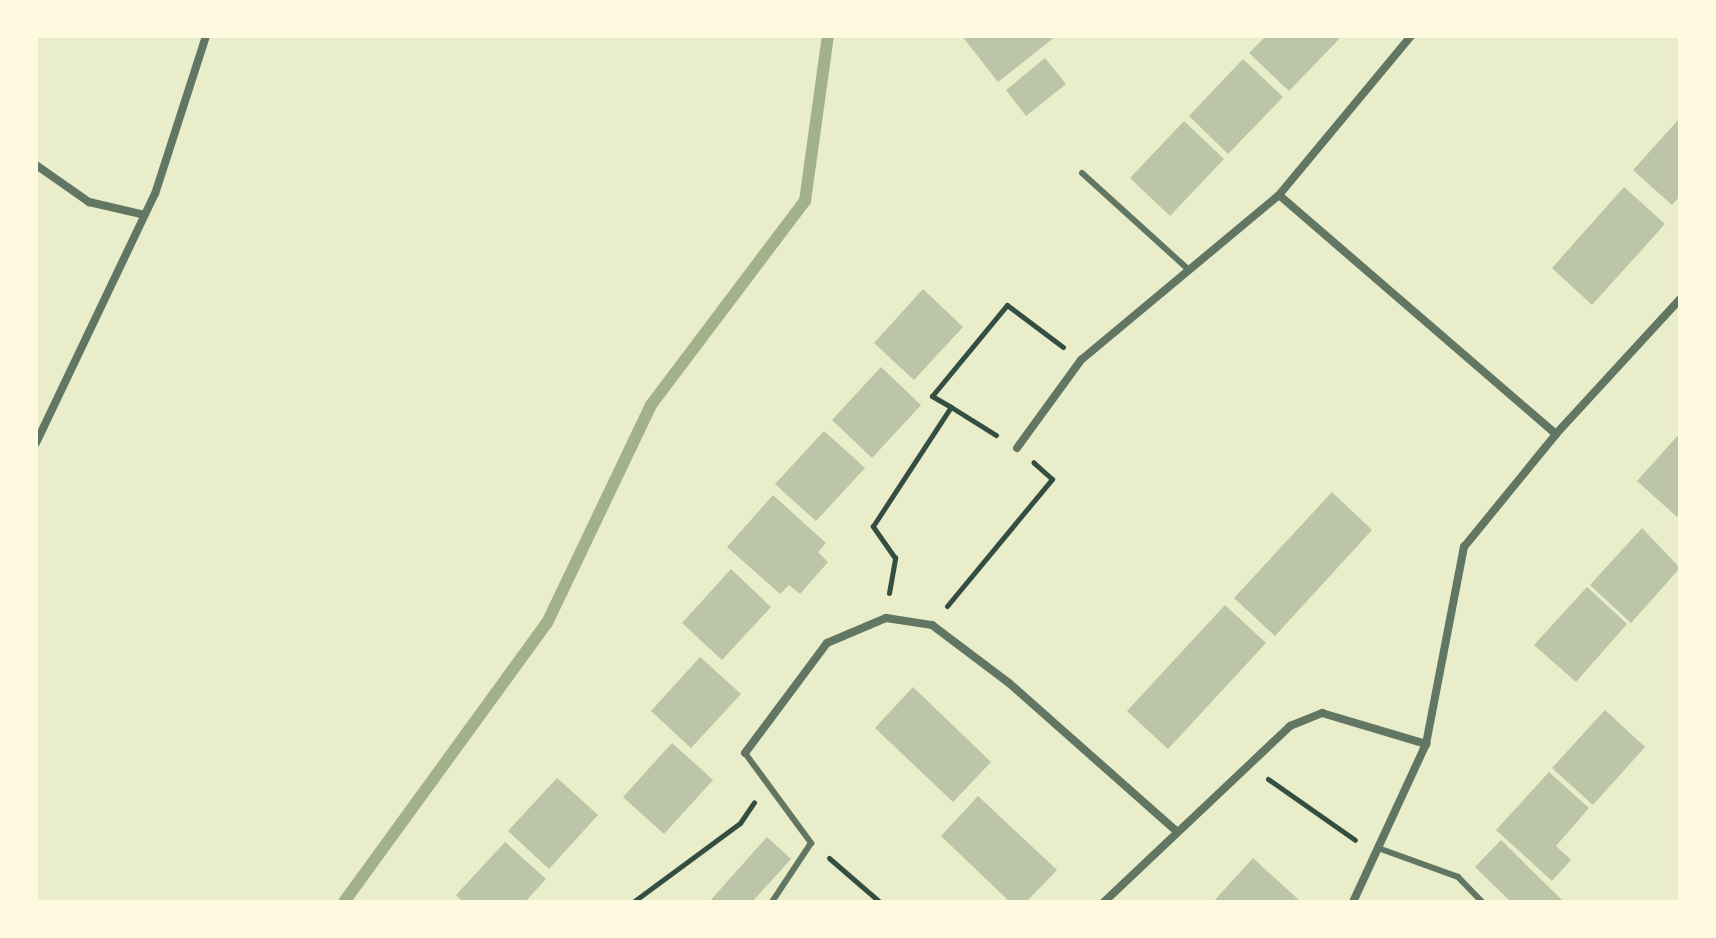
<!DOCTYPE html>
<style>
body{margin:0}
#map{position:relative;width:1716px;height:938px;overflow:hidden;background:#e9edc9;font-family:Signika,sans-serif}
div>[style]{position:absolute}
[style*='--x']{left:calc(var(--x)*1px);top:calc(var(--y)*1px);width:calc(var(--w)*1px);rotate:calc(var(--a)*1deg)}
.stream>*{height:12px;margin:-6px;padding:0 6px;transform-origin:6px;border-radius:6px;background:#a3b18a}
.building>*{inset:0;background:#bcc5a7}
.path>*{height:5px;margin:-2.5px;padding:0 2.5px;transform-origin:2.5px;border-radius:2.5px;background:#344e41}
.service>*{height:6px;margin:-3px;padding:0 3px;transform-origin:3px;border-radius:3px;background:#617663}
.minor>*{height:8px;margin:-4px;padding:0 4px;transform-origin:4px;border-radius:4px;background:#617663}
span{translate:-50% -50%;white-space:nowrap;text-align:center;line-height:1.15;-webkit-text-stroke:8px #fefae0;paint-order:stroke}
.frame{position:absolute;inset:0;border:38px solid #fefae0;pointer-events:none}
</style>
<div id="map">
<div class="stream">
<div style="--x:344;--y:902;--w:345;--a:-54"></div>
<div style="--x:547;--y:623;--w:242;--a:-64.5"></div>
<div style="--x:651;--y:405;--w:256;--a:-53"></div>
<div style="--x:805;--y:201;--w:167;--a:-82.1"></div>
</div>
<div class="building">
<div style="clip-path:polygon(962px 36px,1056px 36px,998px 82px)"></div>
<div style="clip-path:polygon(1266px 36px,1342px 36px,1289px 91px,1249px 53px)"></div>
<div style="clip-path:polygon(1045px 58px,1066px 84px,1026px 116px,1006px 90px)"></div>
<div style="clip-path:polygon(1243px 59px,1283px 97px,1228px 154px,1189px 116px)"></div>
<div style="clip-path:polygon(1680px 118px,1680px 196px,1672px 205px,1633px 170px)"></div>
<div style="clip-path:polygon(1184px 121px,1224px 159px,1170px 216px,1130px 178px)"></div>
<div style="clip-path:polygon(1624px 187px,1665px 224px,1592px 305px,1552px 268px)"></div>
<div style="clip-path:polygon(923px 289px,963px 327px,914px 380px,874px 343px)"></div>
<div style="clip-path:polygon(881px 367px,921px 405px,872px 458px,832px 420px)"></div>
<div style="clip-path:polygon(824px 431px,865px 468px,816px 521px,775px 484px)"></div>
<div style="clip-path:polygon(1680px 433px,1680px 513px,1677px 517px,1637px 481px)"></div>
<div style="clip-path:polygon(1332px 492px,1372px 530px,1275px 636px,1234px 598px)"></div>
<div style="clip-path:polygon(773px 495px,826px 543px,818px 552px,828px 562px,800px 594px,789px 585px,780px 594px,727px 547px)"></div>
<div style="clip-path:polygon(1642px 528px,1680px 568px,1631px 623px,1590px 585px)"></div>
<div style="clip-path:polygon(731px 569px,771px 607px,722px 660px,682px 623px)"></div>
<div style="clip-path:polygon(1587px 587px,1627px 624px,1576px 682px,1534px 645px)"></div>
<div style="clip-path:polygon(1225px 605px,1266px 643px,1168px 749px,1127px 711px)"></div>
<div style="clip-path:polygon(700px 657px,741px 694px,691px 748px,651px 711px)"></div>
<div style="clip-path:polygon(913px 687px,991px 762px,953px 802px,875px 728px)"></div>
<div style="clip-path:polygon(1605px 710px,1645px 747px,1593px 805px,1552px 768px)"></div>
<div style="clip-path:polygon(672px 743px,713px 780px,664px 834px,623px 797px)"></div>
<div style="clip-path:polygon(1549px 772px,1589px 808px,1556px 846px,1571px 860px,1552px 881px,1496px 830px)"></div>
<div style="clip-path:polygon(557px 778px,598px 815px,549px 869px,508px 831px)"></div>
<div style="clip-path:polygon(978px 796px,1057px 870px,1026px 902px,1010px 902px,941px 836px)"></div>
<div style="clip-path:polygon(767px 837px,791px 859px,752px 902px,709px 902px)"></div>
<div style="clip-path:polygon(1501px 840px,1564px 902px,1511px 902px,1475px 867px)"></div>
<div style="clip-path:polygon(505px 842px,546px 879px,525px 902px,463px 902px,456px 895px)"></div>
<div style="clip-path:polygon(1253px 858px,1301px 902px,1213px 902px)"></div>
</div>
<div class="path">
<div style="--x:951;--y:407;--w:22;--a:-150"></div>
<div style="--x:932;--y:396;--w:118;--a:-50.5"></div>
<div style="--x:1007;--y:305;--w:70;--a:36.9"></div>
<div style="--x:889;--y:593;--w:36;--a:-80"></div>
<div style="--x:895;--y:558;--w:39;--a:-125"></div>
<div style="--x:873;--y:526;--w:142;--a:-56.8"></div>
<div style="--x:951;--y:407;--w:53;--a:31.9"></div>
<div style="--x:947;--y:606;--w:165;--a:-50.4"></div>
<div style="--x:1052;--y:479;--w:25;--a:-138"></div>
<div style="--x:1268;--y:779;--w:106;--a:35"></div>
<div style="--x:829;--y:858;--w:67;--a:40.8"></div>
<div style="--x:633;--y:902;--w:133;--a:-36.4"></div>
<div style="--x:740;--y:823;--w:25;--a:-56"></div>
</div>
<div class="service">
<div style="--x:1082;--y:173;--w:144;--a:42.2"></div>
<div style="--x:745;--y:753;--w:112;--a:53.7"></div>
<div style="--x:811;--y:843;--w:71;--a:123.5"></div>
<div style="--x:1378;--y:848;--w:85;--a:19.9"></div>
<div style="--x:1458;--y:877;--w:35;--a:46"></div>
</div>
<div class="minor">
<div style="--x:36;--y:165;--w:65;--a:34.9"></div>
<div style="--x:89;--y:202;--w:57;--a:13.1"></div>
<div style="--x:1279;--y:195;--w:366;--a:40.8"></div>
<div style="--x:36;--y:443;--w:276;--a:-64.5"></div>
<div style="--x:155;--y:194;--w:166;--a:-72.1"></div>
<div style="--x:1017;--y:448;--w:109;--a:-54"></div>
<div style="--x:1081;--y:360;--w:258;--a:-39.8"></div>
<div style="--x:1279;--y:195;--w:207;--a:-50.3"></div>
<div style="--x:745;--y:753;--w:137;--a:-53.3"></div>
<div style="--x:827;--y:643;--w:64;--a:-23"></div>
<div style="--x:886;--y:618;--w:47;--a:8.7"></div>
<div style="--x:932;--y:625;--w:96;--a:37"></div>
<div style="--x:1009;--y:683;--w:223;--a:41.5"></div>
<div style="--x:1104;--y:902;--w:256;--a:-43.4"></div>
<div style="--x:1290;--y:726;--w:35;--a:-22"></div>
<div style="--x:1322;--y:713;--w:109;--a:16.6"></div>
<div style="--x:1353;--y:902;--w:174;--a:-65.2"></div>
<div style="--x:1426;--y:744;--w:201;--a:-79.1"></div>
<div style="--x:1464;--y:547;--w:146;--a:-50.8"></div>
<div style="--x:1556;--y:434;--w:183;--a:-47.4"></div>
</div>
<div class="frame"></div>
</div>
